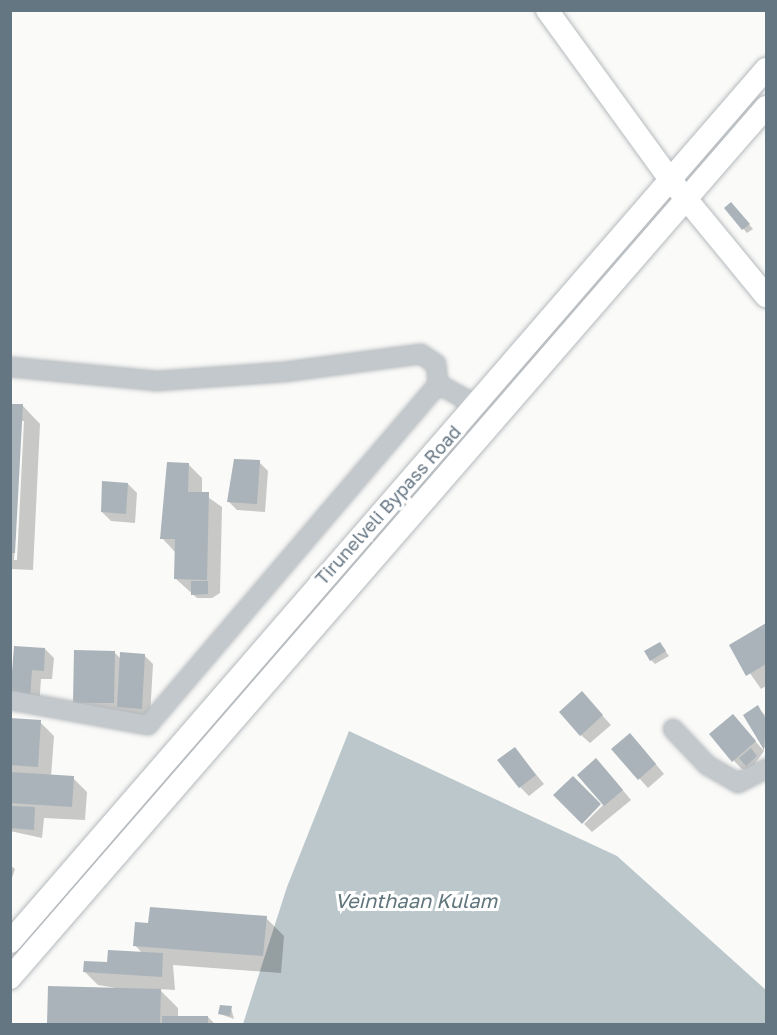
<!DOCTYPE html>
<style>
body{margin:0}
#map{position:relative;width:777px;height:1035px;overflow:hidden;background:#fafaf8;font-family:"Golos Text",sans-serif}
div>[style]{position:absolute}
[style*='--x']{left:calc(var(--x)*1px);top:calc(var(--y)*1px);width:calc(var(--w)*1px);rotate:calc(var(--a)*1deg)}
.water>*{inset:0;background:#bbc7cb}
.shadow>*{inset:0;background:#0003}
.building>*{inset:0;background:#aab3b9}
.roads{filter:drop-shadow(0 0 2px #b5babe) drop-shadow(0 0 2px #b5babe)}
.minor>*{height:18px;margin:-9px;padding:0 9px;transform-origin:9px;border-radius:9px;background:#c3c8cc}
.major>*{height:22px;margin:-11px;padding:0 11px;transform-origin:11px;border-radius:11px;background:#fff}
span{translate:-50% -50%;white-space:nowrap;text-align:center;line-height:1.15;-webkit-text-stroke:6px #fff;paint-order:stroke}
.street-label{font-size:18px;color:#657683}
.water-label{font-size:20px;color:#60757c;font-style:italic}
.frame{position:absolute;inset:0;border:12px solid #657683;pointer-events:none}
</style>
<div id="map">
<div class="water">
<div style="clip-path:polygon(349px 731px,617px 856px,766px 990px,766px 1024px,243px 1024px,287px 887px)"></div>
</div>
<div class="shadow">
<div style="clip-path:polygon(726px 208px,735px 208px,753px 229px,747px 233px)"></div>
<div style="clip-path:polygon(evenodd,10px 405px,23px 406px,40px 424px,33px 570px,10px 569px,10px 405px,21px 421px,24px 421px,17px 560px,14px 560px,21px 421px)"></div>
<div style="clip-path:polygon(259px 462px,268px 471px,265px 512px,237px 510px,228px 501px)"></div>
<div style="clip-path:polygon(188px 464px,202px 478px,202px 493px,222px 507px,220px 593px,212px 598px,197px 598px,176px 579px,175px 552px,162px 538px)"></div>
<div style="clip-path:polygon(128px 484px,137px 493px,135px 523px,111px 521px,102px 512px)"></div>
<div style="clip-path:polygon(766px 625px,766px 686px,761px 689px,731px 646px)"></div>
<div style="clip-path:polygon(660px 644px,669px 656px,655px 664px,651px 660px)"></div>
<div style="clip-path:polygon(45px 649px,54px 658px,52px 679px,41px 679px,39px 707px,11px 696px)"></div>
<div style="clip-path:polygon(114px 652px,121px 659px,144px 655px,153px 664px,150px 717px,89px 716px,75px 703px)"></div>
<div style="clip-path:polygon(590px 702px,611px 725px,590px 743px,581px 735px)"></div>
<div style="clip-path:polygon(757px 707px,766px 716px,766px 750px,745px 715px)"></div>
<div style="clip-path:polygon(733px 716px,764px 751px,751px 769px,742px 769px,734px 761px)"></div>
<div style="clip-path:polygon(10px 720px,40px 722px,54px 736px,51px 777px,73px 778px,87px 792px,85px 820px,44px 818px,42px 838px,10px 831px)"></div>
<div style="clip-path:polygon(639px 744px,664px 774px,648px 788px,613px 749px)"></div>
<div style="clip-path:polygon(515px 749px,544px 784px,529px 796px,520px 787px)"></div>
<div style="clip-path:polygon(605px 769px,631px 800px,592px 832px,584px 824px,605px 803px,579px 775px)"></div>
<div style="clip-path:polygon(10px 865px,15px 869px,11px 881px,10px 881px)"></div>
<div style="clip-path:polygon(266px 918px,284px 936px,281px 973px,173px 965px,175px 990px,159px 989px,178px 1008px,178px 1018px,208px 1017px,215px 1024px,48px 1024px,50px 987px,122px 989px,98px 985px,85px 972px,142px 953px,135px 945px)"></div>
<div style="clip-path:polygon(231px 1008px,234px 1019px,220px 1014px)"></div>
</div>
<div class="building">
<div style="clip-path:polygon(731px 202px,750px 224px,742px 230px,724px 208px)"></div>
<div style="clip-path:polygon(10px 404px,23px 404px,15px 553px,10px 553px)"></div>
<div style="clip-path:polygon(234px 459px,260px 460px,257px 504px,227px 502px)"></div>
<div style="clip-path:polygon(167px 462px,189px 463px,188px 492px,209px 492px,207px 580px,174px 579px,175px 539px,160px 539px)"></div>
<div style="clip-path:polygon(102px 481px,128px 483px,126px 514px,101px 512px)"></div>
<div style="clip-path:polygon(191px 581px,208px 581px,208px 594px,191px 595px)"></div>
<div style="clip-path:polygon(766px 623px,766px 664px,746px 676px,729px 645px)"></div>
<div style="clip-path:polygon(660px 642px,666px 651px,650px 661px,644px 651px)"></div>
<div style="clip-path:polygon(14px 646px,45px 648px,44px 671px,32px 670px,30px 699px,10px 697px)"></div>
<div style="clip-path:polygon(74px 650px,115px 651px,114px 703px,73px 703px)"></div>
<div style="clip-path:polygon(120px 652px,145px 654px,142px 709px,117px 707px)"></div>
<div style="clip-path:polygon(582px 691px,603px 715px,580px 736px,559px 712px)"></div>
<div style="clip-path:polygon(758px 705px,766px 720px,764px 750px,743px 715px)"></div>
<div style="clip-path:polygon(733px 714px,756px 741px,732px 762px,709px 734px)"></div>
<div style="clip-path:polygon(10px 718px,41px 720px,38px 767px,10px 765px)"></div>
<div style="clip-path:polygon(630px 733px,656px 764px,638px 780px,611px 749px)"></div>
<div style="clip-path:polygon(515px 747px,536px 775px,519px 788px,497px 760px)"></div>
<div style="clip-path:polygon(751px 748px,757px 756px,746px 766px,739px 758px)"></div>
<div style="clip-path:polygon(596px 758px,623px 790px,604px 806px,577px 775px)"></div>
<div style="clip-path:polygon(10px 772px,74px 776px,72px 807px,10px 803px)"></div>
<div style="clip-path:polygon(573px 776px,601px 804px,582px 824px,553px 795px)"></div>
<div style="clip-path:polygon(10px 806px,35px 807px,34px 830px,10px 828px)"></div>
<div style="clip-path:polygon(150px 907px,267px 916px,263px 956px,133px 946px,135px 922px,148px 923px)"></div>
<div style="clip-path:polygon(108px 950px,163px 953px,162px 977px,83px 972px,84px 961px,107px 962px)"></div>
<div style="clip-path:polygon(48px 986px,161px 989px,160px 1024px,47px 1024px)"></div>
<div style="clip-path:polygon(220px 1005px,232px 1006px,230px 1016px,218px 1014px)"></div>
<div style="clip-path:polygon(162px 1016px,208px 1016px,208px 1024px,162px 1024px)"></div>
</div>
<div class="roads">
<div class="minor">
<div style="--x:10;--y:367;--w:148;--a:5.4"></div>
<div style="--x:157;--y:381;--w:127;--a:-4.1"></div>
<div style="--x:284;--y:372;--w:138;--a:-7.5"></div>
<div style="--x:421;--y:354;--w:18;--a:34"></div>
<div style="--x:436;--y:364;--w:20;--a:84"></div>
<div style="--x:438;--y:384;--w:43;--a:28.9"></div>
<div style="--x:10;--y:700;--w:140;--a:10.3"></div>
<div style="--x:148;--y:725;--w:448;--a:-49.6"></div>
<div style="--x:673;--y:729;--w:50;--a:46.6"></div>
<div style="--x:707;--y:765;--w:36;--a:30"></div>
<div style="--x:738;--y:783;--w:31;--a:-27"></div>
</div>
<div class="major">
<div style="--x:547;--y:10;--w:208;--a:54"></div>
<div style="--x:669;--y:178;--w:153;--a:50.6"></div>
<div style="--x:10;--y:942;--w:1155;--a:-49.11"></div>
<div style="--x:10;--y:978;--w:1153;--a:-49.04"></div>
</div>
</div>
<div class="street-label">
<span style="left:388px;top:505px;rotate:-48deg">Tirunelveli Bypass Road</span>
</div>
<div class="water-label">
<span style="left:416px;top:900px">Veinthaan Kulam</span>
</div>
<div class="frame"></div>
</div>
